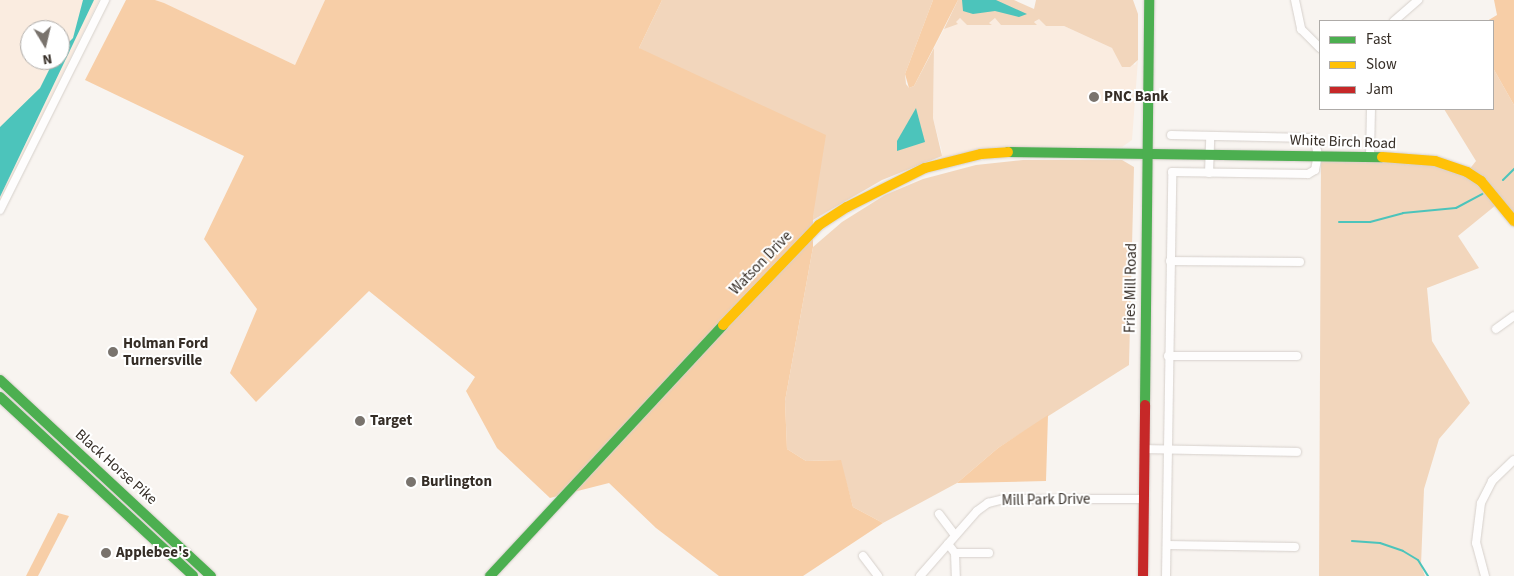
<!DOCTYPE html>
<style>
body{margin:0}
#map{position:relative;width:1514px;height:576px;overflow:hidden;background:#f8f4f0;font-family:"Source Sans 3",sans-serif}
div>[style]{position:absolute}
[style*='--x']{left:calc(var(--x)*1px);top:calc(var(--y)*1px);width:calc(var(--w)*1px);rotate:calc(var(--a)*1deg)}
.built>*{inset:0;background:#faece0}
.green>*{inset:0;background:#f2d6bc}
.forest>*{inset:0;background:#f7cea7}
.water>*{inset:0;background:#4cc4bb}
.stream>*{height:2px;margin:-1px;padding:0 1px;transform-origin:1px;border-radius:1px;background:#4cc4bb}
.roads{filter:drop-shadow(0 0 1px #d6d0cb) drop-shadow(0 0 1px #d6d0cb)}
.street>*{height:8px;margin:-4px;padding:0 4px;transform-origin:4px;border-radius:4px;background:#fefdfd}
.fast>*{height:10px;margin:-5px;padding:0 5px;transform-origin:5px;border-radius:5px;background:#4caf50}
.slow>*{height:10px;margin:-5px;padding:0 5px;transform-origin:5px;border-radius:5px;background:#ffc107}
.jam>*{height:10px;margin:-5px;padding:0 5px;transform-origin:5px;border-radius:5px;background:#c62828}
.dots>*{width:14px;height:14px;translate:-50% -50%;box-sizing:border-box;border:2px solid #fff;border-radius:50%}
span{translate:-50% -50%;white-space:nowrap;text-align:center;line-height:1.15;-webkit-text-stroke:4px #fff;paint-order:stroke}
.poi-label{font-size:15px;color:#352d26;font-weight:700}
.left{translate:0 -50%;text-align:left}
.street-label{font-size:15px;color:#352d26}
.legend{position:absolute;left:1319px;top:20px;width:175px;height:90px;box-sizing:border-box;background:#fff;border:1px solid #aeaba8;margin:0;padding:6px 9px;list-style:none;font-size:15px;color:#352d26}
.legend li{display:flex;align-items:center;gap:10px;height:25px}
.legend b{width:25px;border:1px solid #aeaba8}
.north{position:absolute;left:20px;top:20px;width:50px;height:50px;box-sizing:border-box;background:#fff;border:1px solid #aeaba8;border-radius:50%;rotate:171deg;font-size:14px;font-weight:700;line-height:20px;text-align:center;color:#352d26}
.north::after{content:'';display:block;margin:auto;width:18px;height:22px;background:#79736d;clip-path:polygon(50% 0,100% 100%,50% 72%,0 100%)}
</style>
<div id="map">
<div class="built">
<div style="clip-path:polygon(evenodd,0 0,99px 0,0 203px,0 0,30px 30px,60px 30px,60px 60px,30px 60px,30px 30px)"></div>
<div style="clip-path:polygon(155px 0,325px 0,295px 65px)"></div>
<div style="clip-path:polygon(960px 18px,967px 25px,991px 25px,989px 23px,995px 18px,1034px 23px,1039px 18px,1046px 26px,1064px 26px,1112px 48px,1119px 57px,1135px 65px,1138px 60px,1132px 140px,1122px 147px,977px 151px,940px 159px,942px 152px,933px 118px,934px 48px,944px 29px)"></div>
</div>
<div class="green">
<div style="clip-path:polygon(662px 0,933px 0,905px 74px,906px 84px,909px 88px,914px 86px,934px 48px,933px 118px,942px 156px,882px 180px,813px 220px,813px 216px,639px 48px)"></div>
<div style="clip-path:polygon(958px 0,1014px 0,1034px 9px,1036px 0,1133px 0,1138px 14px,1138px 60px,1130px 67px,1122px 67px,1112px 48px,1064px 26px,1046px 26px,1039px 19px,1034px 22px,1037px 25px,1001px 25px,995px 18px,989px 23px,992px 25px,967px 25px,960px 18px,956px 22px,958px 24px,944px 29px)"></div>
<div style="clip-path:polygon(1493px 68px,1514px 105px,1514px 218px,1501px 201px,1458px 236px,1479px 268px,1427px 288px,1432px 341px,1470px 403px,1439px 439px,1424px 489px,1421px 565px,1425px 576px,1319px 576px,1321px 156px,1427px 159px,1468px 171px,1476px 161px,1444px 109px,1493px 109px)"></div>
<div style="clip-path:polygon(1023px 160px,1122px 160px,1134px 167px,1129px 365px,998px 448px,957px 483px,883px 523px,853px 507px,840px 460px,806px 461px,787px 449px,785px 401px,813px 247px,842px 222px,885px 195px,923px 179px,976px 165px)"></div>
</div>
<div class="forest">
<div style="clip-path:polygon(126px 0,155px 0,164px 3px,295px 65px,325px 0,662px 0,639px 48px,826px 135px,813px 216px,813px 247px,785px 401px,787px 449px,806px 461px,841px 460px,853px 507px,883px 523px,803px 576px,719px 576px,656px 528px,609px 483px,550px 498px,497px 448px,466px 391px,475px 377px,369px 291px,256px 402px,230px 373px,257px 309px,204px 239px,244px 156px,85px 80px)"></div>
<div style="clip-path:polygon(933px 0,958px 0,914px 86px,909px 88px,905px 74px)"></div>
<div style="clip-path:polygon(1494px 0,1514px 0,1514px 105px,1493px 68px,1493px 21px,1487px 21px,1497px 15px)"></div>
<div style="clip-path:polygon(1048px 415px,1046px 481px,957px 483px,998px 448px)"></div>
<div style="clip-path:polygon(58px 513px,69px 516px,38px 576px,26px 576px)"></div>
</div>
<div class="water">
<div style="clip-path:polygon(83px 0,94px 0,0 197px,0 127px,40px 88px,54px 60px,60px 60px,60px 51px,73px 38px)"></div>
<div style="clip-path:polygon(996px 0,1027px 14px,1019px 17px,995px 11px,973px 14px,963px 11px,962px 0)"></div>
<div style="clip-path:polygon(916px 108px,925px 142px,897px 151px,897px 141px)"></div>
</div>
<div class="stream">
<div style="--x:1503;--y:180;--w:16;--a:-45"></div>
<div style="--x:1339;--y:222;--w:31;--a:0"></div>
<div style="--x:1370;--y:222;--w:34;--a:-15"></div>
<div style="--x:1403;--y:213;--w:53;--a:-5.4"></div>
<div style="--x:1456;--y:208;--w:30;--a:-28"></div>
<div style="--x:1352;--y:541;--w:28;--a:4"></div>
<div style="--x:1380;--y:543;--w:24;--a:19"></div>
<div style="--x:1403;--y:551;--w:17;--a:31"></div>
<div style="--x:1418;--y:560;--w:19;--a:58"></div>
</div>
<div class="roads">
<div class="street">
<div style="--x:1295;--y:0;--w:30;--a:78"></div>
<div style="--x:1301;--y:29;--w:27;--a:45"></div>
<div style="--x:1394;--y:21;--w:32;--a:-41"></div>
<div style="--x:1370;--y:156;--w:47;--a:-88.8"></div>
<div style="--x:1209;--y:173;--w:37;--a:-88"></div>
<div style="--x:0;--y:210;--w:235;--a:-63.4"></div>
<div style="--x:1170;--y:261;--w:130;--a:0.4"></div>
<div style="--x:1496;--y:329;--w:22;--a:-36"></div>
<div style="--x:1168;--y:356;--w:129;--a:0"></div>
<div style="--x:1145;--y:449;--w:152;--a:1.1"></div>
<div style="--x:939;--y:514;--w:26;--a:53"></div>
<div style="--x:948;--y:544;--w:11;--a:52"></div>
<div style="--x:955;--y:553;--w:23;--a:88"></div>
<div style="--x:1167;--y:545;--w:128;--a:0.9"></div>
<div style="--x:955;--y:553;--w:34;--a:0"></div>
<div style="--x:863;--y:556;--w:25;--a:53"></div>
<div style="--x:920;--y:576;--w:86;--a:-48.8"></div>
<div style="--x:977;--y:511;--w:14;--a:-36"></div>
<div style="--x:988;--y:503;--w:16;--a:-14"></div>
<div style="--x:1004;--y:499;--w:140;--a:0"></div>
<div style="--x:1166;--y:576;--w:404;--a:-89.1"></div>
<div style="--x:1172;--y:172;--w:136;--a:0.8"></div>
<div style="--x:1308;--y:174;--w:8;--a:-30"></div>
<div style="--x:1315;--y:170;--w:15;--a:-79"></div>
<div style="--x:1318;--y:155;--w:13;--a:-103"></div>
<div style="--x:1315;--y:142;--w:7;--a:-146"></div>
<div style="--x:1309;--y:138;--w:138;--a:-178.8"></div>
<div style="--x:1485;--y:576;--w:34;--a:-105"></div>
<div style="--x:1476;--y:543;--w:40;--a:-82.9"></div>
<div style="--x:1481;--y:503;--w:25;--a:-63"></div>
<div style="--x:1492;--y:481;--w:30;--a:-44"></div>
</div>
<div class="fast">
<div style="--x:1008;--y:152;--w:374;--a:0.8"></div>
<div style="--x:0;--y:380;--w:288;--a:42.9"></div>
<div style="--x:0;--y:397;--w:263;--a:42.8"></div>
<div style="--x:1145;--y:405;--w:405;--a:-89.4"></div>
<div style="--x:490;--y:576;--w:342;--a:-47.1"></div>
</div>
<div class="slow">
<div style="--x:1382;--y:157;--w:53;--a:4.3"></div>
<div style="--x:1435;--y:161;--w:34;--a:19"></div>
<div style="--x:1467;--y:172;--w:17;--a:33"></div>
<div style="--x:1481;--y:181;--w:52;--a:50.5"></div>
<div style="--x:723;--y:325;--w:139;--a:-46.2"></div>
<div style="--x:819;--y:225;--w:33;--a:-33"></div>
<div style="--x:847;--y:207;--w:87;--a:-26.6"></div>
<div style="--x:925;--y:168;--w:58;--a:-14"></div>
<div style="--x:981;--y:154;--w:27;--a:-4"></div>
</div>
<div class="jam">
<div style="--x:1143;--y:576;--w:171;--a:-89.3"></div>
</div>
</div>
<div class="dots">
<div style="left:1094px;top:97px;background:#79736d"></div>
<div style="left:113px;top:352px;background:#79736d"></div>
<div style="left:360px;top:421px;background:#79736d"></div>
<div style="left:411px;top:482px;background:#79736d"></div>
<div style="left:106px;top:553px;background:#79736d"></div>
</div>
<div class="poi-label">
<span class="left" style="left:1104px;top:97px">PNC Bank</span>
<span class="left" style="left:123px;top:352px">Holman Ford<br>Turnersville</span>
<span class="left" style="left:370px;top:421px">Target</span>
<span class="left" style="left:421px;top:482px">Burlington</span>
<span class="left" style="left:116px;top:553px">Applebee's</span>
</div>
<div class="street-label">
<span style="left:1343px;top:142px;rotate:2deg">White Birch Road</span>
<span style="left:761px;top:263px;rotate:-46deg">Watson Drive</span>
<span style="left:1131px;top:288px;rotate:-89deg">Fries Mill Road</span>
<span style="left:116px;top:467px;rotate:42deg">Black Horse Pike</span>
<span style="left:1046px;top:500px;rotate:-1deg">Mill Park Drive</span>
</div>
<ul class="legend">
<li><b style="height:6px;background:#4caf50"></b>Fast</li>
<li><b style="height:6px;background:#ffc107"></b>Slow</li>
<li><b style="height:6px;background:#c62828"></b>Jam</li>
</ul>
<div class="north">N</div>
</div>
